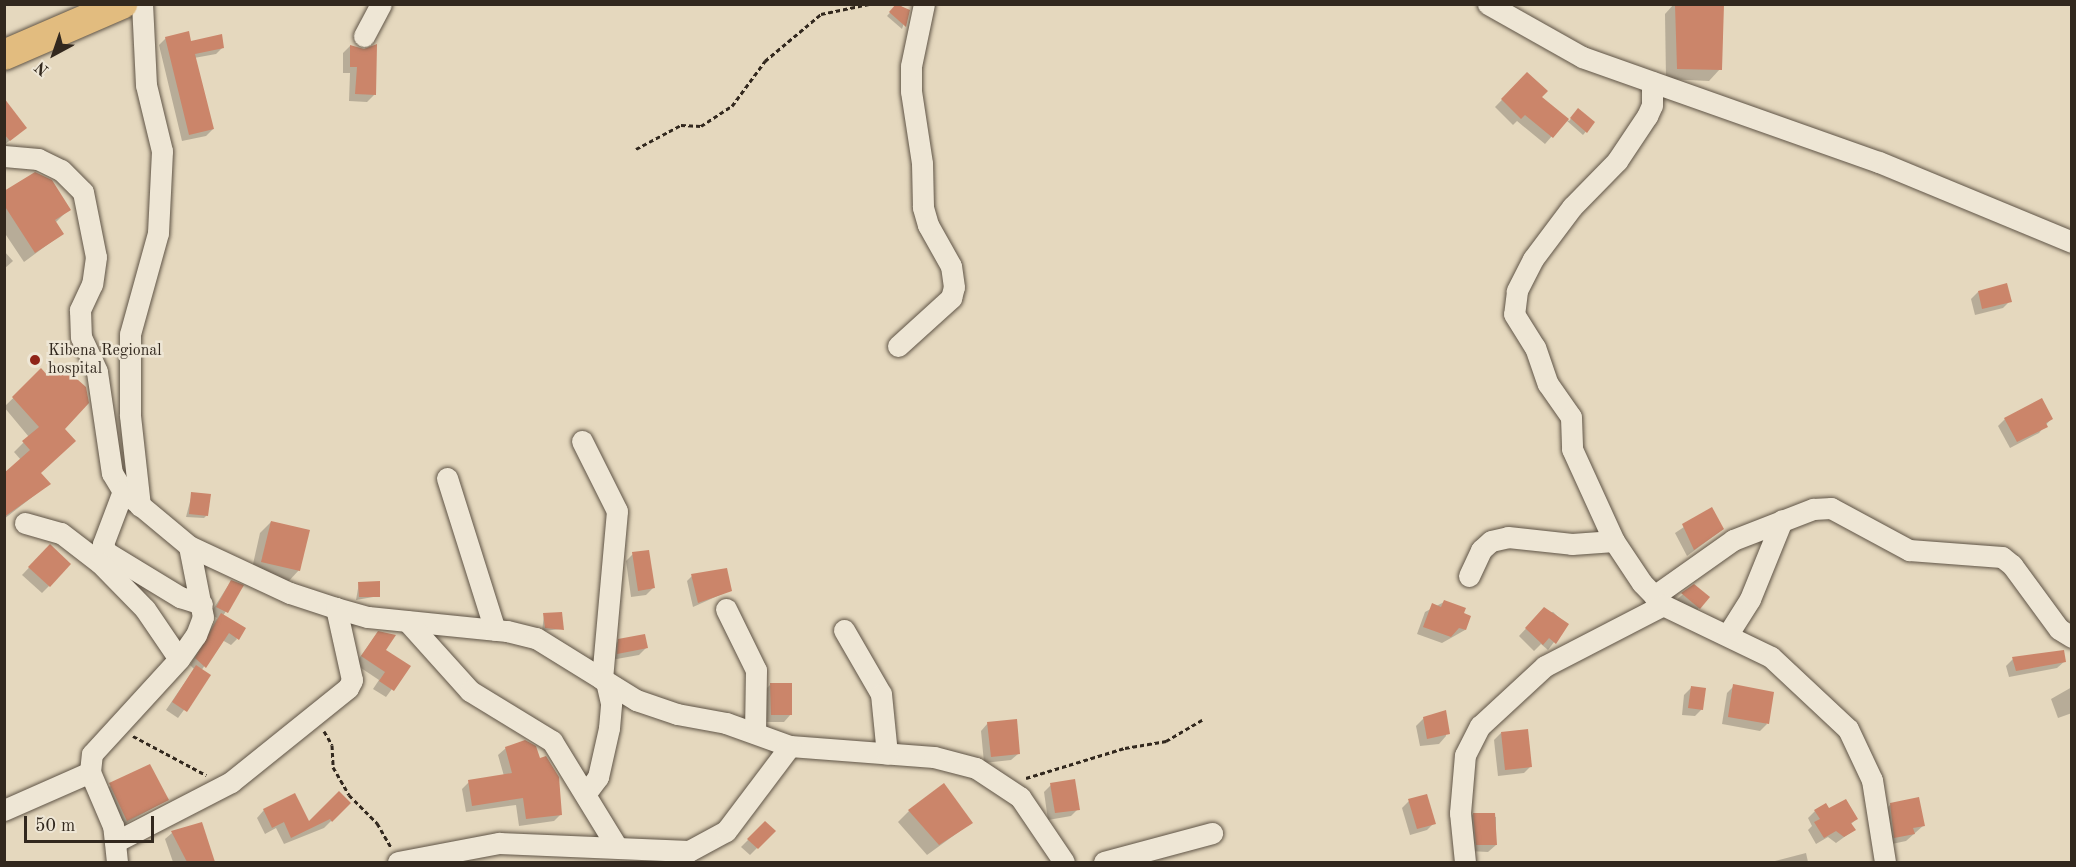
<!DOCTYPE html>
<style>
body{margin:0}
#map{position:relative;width:2076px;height:867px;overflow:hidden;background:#e5d8be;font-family:"Old Standard TT",serif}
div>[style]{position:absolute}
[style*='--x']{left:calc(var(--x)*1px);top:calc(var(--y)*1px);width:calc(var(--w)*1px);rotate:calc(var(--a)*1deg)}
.shadow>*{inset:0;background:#0003}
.building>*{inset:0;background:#cb856a}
.path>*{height:3px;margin-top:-1.5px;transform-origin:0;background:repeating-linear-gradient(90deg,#32281e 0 4.5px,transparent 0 7.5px)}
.roads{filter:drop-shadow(0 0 2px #5f5446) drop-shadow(0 0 2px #5f5446)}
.minor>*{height:21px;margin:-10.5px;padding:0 10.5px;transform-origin:10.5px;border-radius:10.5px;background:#eee6d5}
.highway>*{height:30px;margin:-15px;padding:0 15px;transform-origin:15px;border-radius:15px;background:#e2bc7f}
.dots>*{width:16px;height:16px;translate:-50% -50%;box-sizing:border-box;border:3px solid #eee6d5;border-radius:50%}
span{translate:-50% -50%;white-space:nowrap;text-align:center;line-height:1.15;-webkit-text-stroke:5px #eee6d5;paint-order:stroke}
.poi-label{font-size:16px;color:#32281e}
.left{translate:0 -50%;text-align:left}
.frame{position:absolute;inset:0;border:6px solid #32281e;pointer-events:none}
.north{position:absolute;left:24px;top:24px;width:60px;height:60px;-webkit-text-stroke:4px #eee6d5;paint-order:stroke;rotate:220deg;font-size:16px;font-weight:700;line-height:24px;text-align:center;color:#32281e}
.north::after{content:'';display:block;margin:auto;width:21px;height:27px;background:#32281e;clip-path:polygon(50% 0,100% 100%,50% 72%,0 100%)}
.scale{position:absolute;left:24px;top:816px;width:130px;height:27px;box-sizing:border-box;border:3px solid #32281e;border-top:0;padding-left:8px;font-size:18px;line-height:21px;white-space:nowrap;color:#32281e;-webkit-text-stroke:4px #eee6d5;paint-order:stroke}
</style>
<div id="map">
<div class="shadow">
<div style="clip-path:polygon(898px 4px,908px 11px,902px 29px,887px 16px)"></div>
<div style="clip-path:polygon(1674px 4px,1722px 4px,1720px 69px,1709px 81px,1666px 79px,1665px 14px)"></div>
<div style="clip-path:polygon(166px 38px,223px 47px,216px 54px,194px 58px,213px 129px,206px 136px,182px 141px,159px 45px)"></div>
<div style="clip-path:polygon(350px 46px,364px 50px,374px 95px,367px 102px,349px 101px,350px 73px,343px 73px,343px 53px)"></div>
<div style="clip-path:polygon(1527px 74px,1540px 97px,1569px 121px,1578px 110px,1593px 123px,1583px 135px,1566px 120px,1545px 144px,1517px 121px,1513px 125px,1495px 107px)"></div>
<div style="clip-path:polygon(4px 100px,18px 134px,4px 145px)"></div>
<div style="clip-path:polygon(4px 193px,69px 209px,55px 223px,62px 234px,24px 262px,4px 232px)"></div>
<div style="clip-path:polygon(4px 251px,13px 261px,4px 269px)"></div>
<div style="clip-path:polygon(1978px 292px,2010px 301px,2003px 308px,1975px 315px,1971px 299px)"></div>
<div style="clip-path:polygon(41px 371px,63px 429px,40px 474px,49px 484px,4px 519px,4px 475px,21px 460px,14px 452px,29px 437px,4px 407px)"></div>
<div style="clip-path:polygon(2005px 419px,2051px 419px,2039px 433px,2010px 448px,1998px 426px)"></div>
<div style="clip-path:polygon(192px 494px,207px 515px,204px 518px,186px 517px)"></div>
<div style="clip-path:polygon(1711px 509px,1723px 529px,1687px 556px,1675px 533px)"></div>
<div style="clip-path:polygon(271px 522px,299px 570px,288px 582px,251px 573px,260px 533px)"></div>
<div style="clip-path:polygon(43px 553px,49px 586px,42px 593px,22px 575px)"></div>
<div style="clip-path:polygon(633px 554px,653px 588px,646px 595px,631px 597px,626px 561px)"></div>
<div style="clip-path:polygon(692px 576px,731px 590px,693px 607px,687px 581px)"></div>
<div style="clip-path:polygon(231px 581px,241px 586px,223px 616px,237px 639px,231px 645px,222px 640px,201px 671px,209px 676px,178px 718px,166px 710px,194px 669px,190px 665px,217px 618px,210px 614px)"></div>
<div style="clip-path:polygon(359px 583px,379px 596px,356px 600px)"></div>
<div style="clip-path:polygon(1694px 585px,1699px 608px,1692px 615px,1675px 601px)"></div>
<div style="clip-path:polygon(1444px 602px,1462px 614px,1465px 630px,1442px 643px,1417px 634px,1425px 612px)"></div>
<div style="clip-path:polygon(1553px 612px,1567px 625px,1548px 650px,1541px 644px,1534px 651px,1519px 636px,1537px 617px)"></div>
<div style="clip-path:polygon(544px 615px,562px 629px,542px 631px)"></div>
<div style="clip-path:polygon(378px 632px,384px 650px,409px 666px,386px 697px,373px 689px,379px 680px,355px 664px)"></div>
<div style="clip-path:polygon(619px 640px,646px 648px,639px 655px,611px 660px,612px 648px)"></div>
<div style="clip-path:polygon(2013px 659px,2065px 661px,2057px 668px,2009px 677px,2006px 666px)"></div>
<div style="clip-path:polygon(770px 685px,791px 714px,784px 722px,764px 722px,763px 692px)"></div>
<div style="clip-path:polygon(1734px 686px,1767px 724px,1760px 731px,1722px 724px,1727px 693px)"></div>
<div style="clip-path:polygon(1692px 687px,1702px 709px,1695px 716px,1682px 715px,1684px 695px)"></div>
<div style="clip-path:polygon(2072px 687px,2072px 713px,2058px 718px,2051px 699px)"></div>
<div style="clip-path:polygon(1445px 712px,1446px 736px,1439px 744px,1420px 746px,1416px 726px,1424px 718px)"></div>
<div style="clip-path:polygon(988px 723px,1019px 753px,1011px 760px,984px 763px,981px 731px)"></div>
<div style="clip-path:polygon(1501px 733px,1531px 766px,1524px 773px,1498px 776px,1494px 740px)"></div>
<div style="clip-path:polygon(506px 748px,561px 814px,554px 821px,519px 826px,516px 805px,466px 812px,462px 789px,469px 782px,504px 776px,498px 755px)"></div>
<div style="clip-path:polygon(149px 766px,167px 800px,121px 826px,103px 790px)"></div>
<div style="clip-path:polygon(1051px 785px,1078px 809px,1071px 816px,1048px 820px,1044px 792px)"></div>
<div style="clip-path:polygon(1409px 801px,1434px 823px,1427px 830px,1410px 835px,1402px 808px)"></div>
<div style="clip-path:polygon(349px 803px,324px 828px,284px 844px,276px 828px,265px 834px,257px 818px,264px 810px,309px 823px)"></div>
<div style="clip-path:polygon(1891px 804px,1924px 825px,1906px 841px,1887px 845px,1884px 811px)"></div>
<div style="clip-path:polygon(1829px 810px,1856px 819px,1851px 824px,1854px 830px,1836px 843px,1828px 837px,1816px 844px,1808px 830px,1812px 826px,1808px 818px,1815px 811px)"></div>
<div style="clip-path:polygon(909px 811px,971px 823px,927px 855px,898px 822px)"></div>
<div style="clip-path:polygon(1473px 814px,1496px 817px,1496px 845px,1488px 852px,1469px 851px,1466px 821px)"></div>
<div style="clip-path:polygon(765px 823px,774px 831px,750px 855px,741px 847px)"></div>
<div style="clip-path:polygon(201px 824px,213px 862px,173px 862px,165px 839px,172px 833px)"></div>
<div style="clip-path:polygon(1806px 853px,1808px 862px,1773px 862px,1775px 861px)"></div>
</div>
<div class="building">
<div style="clip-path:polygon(896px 4px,910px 10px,906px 27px,889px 12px)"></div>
<div style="clip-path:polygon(1675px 4px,1724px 4px,1722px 70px,1677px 69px)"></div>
<div style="clip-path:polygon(189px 31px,191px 41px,222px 34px,224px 48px,195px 54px,214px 129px,189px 135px,165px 37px)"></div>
<div style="clip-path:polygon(377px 44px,376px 95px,355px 94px,357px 67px,350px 67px,350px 45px,364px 49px)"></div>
<div style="clip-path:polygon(1527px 72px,1548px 91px,1542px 97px,1569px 119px,1553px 138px,1525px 115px,1521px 119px,1501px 99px)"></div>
<div style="clip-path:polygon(4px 98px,27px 128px,10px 141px,4px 134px)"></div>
<div style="clip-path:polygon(1578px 108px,1595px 122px,1587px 133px,1570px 118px)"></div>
<div style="clip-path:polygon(35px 172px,52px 180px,71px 210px,55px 220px,64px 234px,35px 253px,4px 205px,4px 191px)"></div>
<div style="clip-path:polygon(2007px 283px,2012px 302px,1982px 309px,1978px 291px)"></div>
<div style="clip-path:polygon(60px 364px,86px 387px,89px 403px,65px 429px,76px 441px,41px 473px,51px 484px,4px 517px,4px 473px,30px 450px,22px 441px,39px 427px,12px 397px,41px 368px,48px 376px)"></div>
<div style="clip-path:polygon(2042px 398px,2053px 419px,2046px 423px,2048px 427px,2017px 442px,2004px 418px)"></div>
<div style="clip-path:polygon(191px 492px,211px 494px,208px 516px,189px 514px)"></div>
<div style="clip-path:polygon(1712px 507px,1724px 529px,1694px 550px,1682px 524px)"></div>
<div style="clip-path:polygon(271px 521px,310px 530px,300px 571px,261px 562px)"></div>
<div style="clip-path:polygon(50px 544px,71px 564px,50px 587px,28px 567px)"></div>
<div style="clip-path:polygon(649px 550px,655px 588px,638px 591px,632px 552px)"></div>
<div style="clip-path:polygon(727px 568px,732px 591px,698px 603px,691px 574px)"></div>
<div style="clip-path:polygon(231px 580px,244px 585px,228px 613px,216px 607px)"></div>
<div style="clip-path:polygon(380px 581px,380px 597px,359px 597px,358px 582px)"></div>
<div style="clip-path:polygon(1694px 584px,1710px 597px,1700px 609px,1681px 593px)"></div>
<div style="clip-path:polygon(1444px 600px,1466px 608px,1464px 613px,1471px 616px,1466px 630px,1459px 628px,1451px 637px,1423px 627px,1432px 603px,1441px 607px)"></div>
<div style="clip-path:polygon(1544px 607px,1569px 624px,1556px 644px,1549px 638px,1543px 645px,1525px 628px)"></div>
<div style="clip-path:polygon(562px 612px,564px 630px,545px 628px,543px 613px)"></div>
<div style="clip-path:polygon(221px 613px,246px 628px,239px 640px,229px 633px,206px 668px,195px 658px)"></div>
<div style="clip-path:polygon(378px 631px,396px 635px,386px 650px,411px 666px,394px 691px,379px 681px,385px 672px,361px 656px)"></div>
<div style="clip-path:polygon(645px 634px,648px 648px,617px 654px,618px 639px)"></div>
<div style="clip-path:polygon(2064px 650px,2066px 662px,2016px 671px,2012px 657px)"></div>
<div style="clip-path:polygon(196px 665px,211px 675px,187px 712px,172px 702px)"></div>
<div style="clip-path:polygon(770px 683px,792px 683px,792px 715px,771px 715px)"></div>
<div style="clip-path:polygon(1733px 684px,1774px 692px,1769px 724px,1728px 717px)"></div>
<div style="clip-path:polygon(1691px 686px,1706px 688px,1703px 710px,1688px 708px)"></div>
<div style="clip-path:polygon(1446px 710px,1450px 734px,1427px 739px,1423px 717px)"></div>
<div style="clip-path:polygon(1017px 719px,1020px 754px,991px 757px,987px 722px)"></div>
<div style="clip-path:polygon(1528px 729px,1532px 767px,1505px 770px,1501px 732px)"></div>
<div style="clip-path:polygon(525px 740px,536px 746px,540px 758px,546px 756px,559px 777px,562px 815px,526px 819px,523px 798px,472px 806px,468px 780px,512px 773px,505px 747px)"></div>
<div style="clip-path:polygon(150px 764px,169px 800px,127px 821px,109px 783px)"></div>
<div style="clip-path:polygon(1075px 779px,1080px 810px,1055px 813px,1050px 783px)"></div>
<div style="clip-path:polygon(944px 783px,973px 823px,939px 845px,908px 810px)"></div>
<div style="clip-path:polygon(339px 791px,351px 803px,332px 822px,330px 819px,291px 838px,284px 822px,272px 828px,263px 809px,295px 793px,309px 821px)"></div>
<div style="clip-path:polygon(1427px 794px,1436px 824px,1417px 829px,1408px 799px)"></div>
<div style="clip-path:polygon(1919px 797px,1925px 826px,1913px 828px,1915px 834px,1894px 838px,1890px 803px)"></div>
<div style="clip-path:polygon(1846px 799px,1858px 819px,1851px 823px,1856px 830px,1844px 837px,1836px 831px,1824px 838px,1814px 822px,1820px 819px,1814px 810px,1826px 803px,1829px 808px)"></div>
<div style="clip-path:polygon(1473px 813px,1495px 813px,1497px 845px,1476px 845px)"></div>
<div style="clip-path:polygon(765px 821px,776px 831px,758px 849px,747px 839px)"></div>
<div style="clip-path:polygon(202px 822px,215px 862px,187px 862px,171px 831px)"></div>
</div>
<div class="path">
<div style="--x:636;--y:149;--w:51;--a:-28.1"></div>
<div style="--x:681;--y:125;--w:20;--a:3"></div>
<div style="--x:701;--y:126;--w:37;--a:-33"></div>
<div style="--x:732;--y:106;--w:56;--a:-53.7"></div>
<div style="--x:765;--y:61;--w:73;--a:-40"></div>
<div style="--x:821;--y:14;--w:49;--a:-11.8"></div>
<div style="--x:324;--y:731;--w:16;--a:60"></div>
<div style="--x:332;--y:745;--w:22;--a:87"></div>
<div style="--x:333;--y:767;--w:32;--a:60"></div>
<div style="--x:349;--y:795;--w:40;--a:45"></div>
<div style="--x:377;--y:823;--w:28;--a:60"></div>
<div style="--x:133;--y:736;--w:83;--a:28.1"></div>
<div style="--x:1026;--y:778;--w:103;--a:-16.9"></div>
<div style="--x:1125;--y:748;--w:42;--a:-9.7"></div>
<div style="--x:1166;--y:741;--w:42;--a:-30.3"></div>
</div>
<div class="roads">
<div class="minor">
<div style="--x:1488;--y:4;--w:108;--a:29.4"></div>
<div style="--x:1582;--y:57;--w:315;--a:19.5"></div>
<div style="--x:1879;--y:162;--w:209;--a:22.5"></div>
<div style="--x:364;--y:36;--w:36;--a:-62"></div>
<div style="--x:1652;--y:82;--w:23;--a:90"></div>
<div style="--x:1652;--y:105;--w:12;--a:114"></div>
<div style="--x:1647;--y:116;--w:54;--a:123.7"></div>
<div style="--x:1617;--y:161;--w:64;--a:134.4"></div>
<div style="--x:1572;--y:207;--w:65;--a:126.9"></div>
<div style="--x:1533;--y:259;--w:36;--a:117"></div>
<div style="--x:1517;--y:291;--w:23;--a:97"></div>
<div style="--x:1514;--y:314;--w:39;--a:58"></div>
<div style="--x:1535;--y:347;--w:39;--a:71"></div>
<div style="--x:1548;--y:384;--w:40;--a:55.1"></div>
<div style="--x:1571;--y:417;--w:32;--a:88"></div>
<div style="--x:1572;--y:449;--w:101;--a:65.5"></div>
<div style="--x:1614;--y:541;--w:50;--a:56.3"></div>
<div style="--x:1642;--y:583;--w:30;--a:46"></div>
<div style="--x:1663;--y:605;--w:120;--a:25.7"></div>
<div style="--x:1771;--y:657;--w:105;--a:43.1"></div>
<div style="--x:1848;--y:729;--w:56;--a:64.8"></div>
<div style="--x:1872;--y:780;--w:83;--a:81"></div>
<div style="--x:4;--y:156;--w:34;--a:5"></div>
<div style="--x:38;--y:159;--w:25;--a:26"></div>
<div style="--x:61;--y:170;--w:31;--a:45"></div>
<div style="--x:83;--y:192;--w:66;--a:78.7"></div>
<div style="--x:96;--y:257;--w:27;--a:98"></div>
<div style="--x:92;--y:284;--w:29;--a:115"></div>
<div style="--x:80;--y:310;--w:27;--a:88"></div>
<div style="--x:81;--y:337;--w:38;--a:65"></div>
<div style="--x:97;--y:372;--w:102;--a:81.6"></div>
<div style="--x:112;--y:473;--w:21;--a:59"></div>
<div style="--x:123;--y:491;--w:86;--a:39.8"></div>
<div style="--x:189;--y:546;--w:111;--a:25"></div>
<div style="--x:290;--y:593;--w:48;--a:18.1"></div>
<div style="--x:336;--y:608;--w:33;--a:16"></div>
<div style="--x:368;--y:617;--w:140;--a:5.8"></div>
<div style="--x:507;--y:631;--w:30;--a:14"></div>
<div style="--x:536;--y:638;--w:118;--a:31.8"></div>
<div style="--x:636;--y:700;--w:43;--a:18.9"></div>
<div style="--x:677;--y:714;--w:50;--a:10.4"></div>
<div style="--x:726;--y:723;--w:68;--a:19.8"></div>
<div style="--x:790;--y:746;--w:144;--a:4.4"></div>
<div style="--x:934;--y:757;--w:43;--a:14.7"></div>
<div style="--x:976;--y:768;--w:53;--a:33.4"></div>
<div style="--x:1020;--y:797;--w:78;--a:55.9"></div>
<div style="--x:898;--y:346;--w:72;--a:-42.2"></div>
<div style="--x:951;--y:298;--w:11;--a:-75"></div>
<div style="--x:954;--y:287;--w:21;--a:-98"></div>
<div style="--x:951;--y:266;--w:47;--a:-119.3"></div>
<div style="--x:928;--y:225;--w:19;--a:-106"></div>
<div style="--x:923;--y:207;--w:44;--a:-91.3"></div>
<div style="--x:922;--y:163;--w:73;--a:-98.7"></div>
<div style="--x:911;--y:91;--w:25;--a:-90"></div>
<div style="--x:911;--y:66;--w:63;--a:-78.2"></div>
<div style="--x:582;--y:441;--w:78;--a:63.4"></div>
<div style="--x:617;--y:511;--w:169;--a:95.1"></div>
<div style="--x:447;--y:478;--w:159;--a:72.5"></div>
<div style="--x:123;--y:491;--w:57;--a:110.7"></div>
<div style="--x:103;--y:544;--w:9;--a:69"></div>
<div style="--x:106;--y:552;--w:87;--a:31.3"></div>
<div style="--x:180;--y:597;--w:23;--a:18"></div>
<div style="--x:140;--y:506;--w:92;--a:-96.3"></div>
<div style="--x:130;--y:415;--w:81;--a:-90"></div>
<div style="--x:130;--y:334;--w:105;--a:-74.5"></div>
<div style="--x:158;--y:233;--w:82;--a:-87.2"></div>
<div style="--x:162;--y:151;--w:68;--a:-103.6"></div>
<div style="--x:146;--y:85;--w:81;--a:-92.8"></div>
<div style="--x:25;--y:523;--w:37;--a:16"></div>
<div style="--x:61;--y:533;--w:49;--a:37.6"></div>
<div style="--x:100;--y:563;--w:64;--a:45.6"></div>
<div style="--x:145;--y:609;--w:60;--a:55.8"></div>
<div style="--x:1469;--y:576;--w:29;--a:-65"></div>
<div style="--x:1481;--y:550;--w:13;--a:-42"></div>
<div style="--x:1491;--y:541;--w:17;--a:-13"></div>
<div style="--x:1508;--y:537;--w:64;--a:6.2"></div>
<div style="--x:1572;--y:544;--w:42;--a:-4.1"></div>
<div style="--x:1654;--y:596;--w:97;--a:-35.3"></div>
<div style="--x:1733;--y:540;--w:86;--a:-21.2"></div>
<div style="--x:1813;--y:509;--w:18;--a:-3"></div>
<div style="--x:1831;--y:508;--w:89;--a:28.3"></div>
<div style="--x:1909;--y:550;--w:93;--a:4.3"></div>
<div style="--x:2002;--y:557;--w:13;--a:39"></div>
<div style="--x:2012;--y:565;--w:79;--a:53.7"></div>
<div style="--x:2059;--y:629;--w:15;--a:32"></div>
<div style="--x:726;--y:609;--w:68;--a:63.8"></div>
<div style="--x:756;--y:670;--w:63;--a:90.9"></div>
<div style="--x:407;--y:621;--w:94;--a:48"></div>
<div style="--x:470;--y:691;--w:96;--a:31.4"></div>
<div style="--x:552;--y:741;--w:124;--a:58.5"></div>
<div style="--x:844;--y:630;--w:74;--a:60"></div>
<div style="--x:881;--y:694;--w:60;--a:84.3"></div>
<div style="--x:1728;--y:634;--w:41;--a:-57.8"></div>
<div style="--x:1750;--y:599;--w:85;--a:-67.9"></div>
<div style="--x:586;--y:793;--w:20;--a:-53"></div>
<div style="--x:598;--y:777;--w:50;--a:-77.3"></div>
<div style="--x:609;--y:728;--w:25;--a:-85"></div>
<div style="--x:611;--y:703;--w:22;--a:-103"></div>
<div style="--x:4;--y:810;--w:94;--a:-23.8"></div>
<div style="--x:115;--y:842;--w:131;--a:-27.3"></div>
<div style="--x:231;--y:782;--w:150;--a:-38.8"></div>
<div style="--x:348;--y:688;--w:9;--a:-63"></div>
<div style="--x:352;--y:680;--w:74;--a:-102.5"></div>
<div style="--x:117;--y:862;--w:36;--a:-96"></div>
<div style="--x:113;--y:826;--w:59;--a:-113.1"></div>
<div style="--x:90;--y:772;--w:18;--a:-84"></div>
<div style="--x:92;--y:754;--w:129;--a:-47.5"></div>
<div style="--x:179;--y:659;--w:29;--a:-55"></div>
<div style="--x:196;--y:635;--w:19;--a:-69"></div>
<div style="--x:203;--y:617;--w:72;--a:-101.2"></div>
<div style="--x:398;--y:862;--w:103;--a:-10.7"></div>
<div style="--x:499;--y:843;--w:190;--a:2.4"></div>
<div style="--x:689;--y:851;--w:42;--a:-28.4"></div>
<div style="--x:726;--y:831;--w:106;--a:-53"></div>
<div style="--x:1104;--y:862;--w:112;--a:-15"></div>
<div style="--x:1465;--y:862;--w:49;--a:-95.8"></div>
<div style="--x:1460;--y:813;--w:58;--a:-85.1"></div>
<div style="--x:1465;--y:755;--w:33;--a:-63"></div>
<div style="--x:1480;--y:726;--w:88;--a:-42.7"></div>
<div style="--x:1545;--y:666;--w:133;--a:-27.3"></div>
</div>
<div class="highway">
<div style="--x:4;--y:55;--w:129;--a:-23.4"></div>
</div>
</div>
<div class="dots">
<div style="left:35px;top:360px;background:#8f2418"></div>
</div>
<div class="poi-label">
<span class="left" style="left:48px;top:360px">Kibena Regional<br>hospital</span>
</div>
<div class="frame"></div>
<div class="north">N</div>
<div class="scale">50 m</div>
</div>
